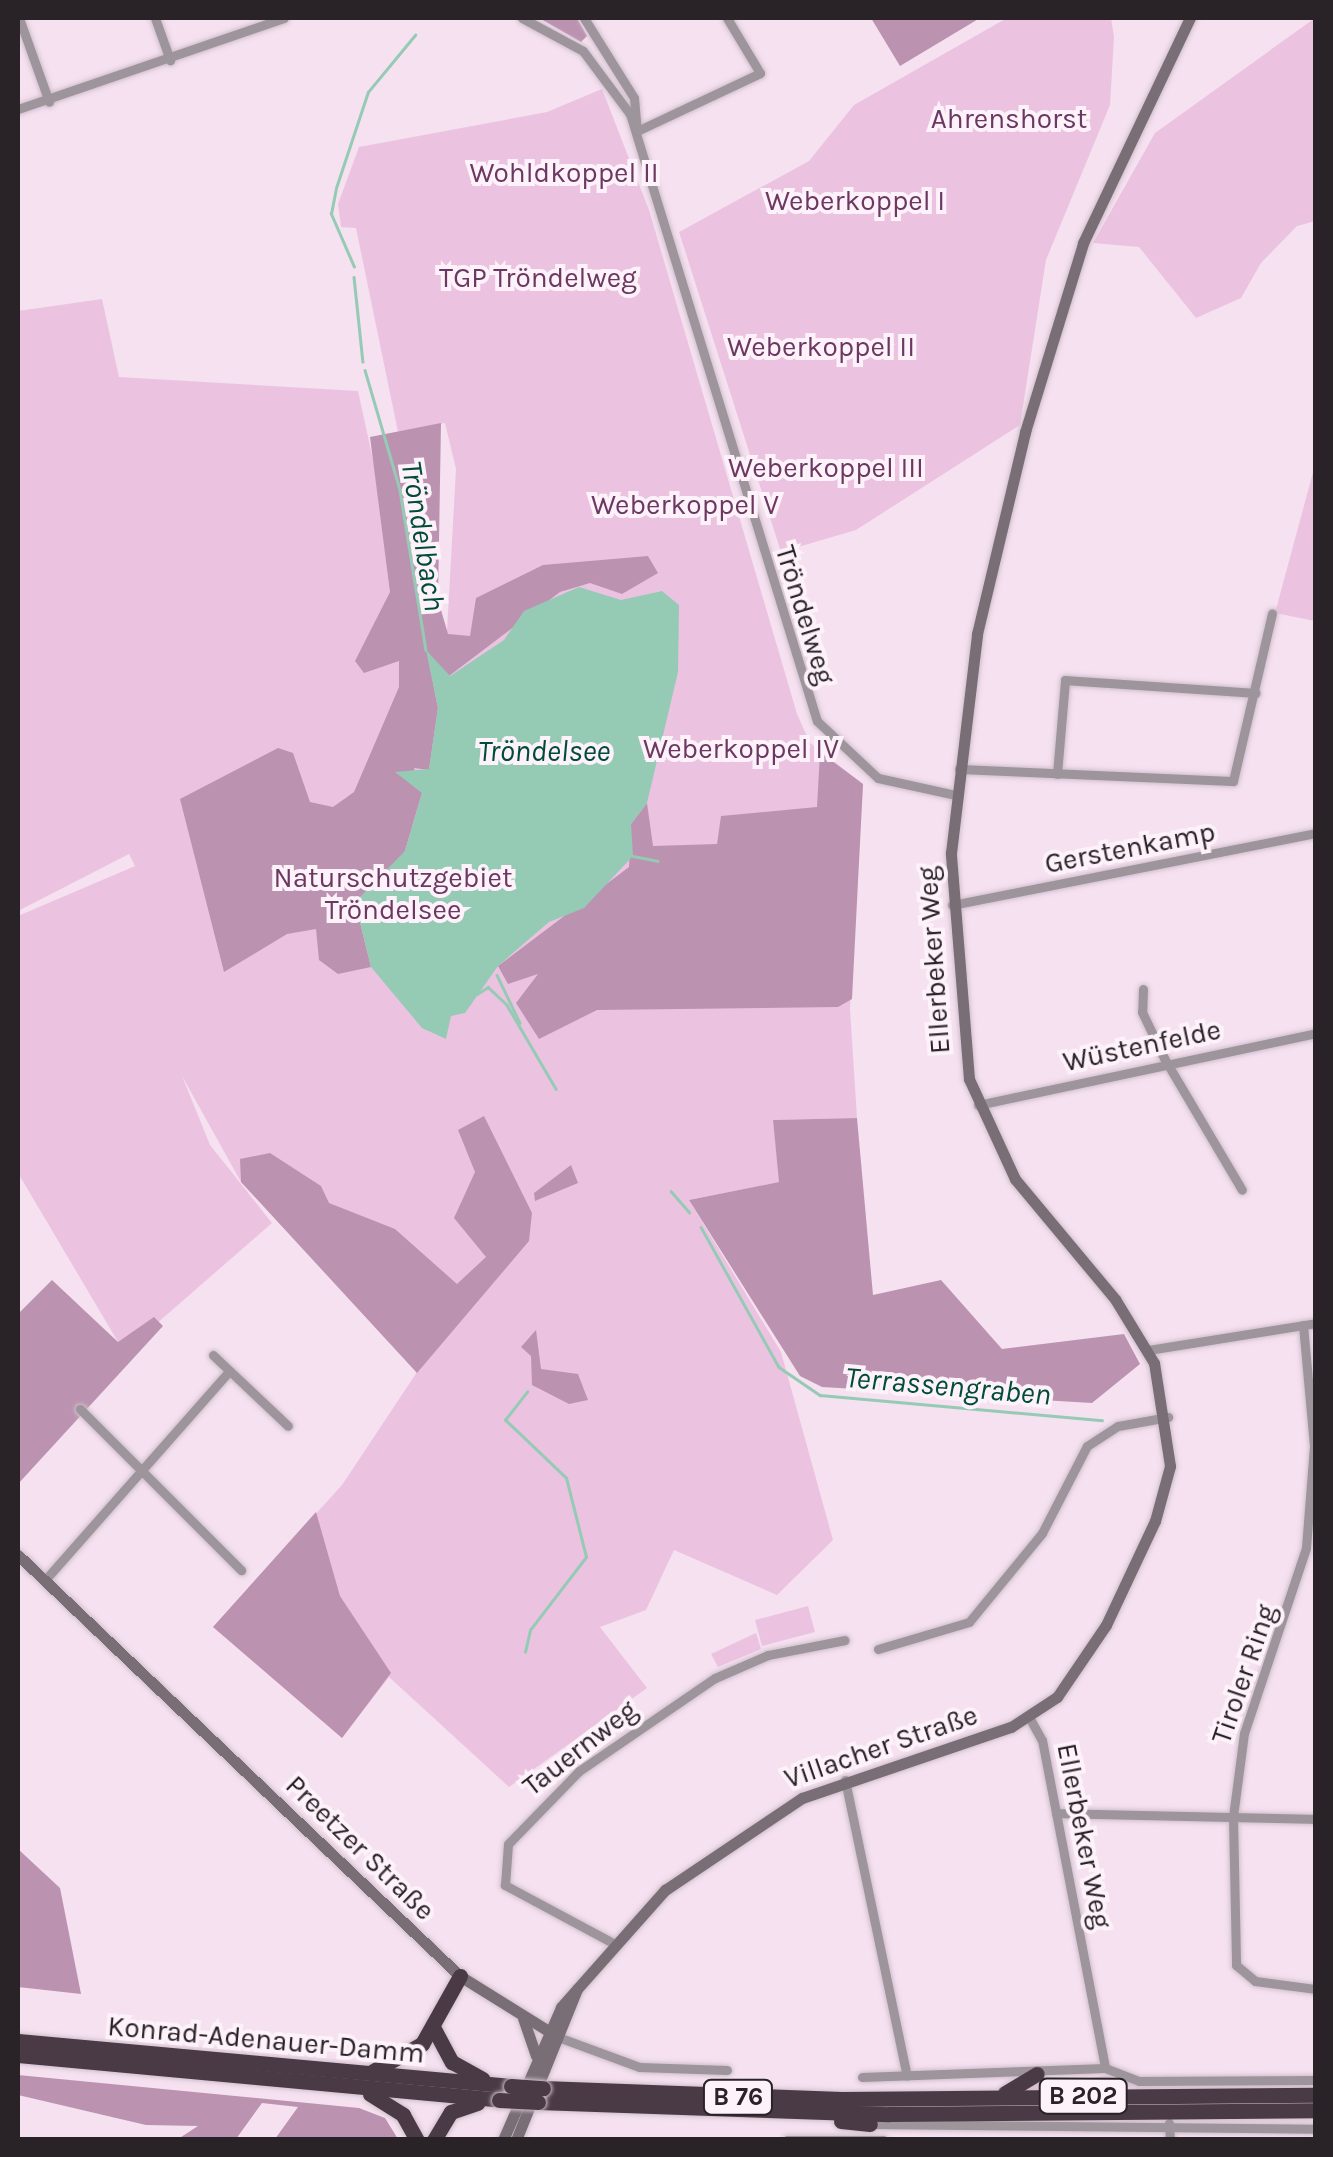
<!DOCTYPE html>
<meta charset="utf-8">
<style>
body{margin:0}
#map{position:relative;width:1333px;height:2157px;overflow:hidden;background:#f5e1f0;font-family:Karla,sans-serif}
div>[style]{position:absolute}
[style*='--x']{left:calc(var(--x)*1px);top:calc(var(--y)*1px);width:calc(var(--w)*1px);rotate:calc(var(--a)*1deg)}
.green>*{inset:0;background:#ebc3e1}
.forest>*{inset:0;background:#bb93b1}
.water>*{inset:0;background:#95cab5}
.stream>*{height:2.5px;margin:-1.25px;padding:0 1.25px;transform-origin:1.25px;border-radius:1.25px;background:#95cab5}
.roads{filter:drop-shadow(0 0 2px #d0bfcc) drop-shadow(0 0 2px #d0bfcc)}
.street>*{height:9px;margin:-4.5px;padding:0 4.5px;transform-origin:4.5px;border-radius:4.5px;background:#9d959b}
.secondary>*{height:11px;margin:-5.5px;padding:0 5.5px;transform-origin:5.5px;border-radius:5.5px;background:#796d76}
.highway>*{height:15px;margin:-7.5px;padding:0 7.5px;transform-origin:7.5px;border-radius:7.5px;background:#4a3a46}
.bridges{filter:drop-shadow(0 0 2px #d0bfcc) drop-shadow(0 0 2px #d0bfcc)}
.highway-bridge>*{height:15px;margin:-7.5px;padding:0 7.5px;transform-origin:7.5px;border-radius:7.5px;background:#4a3a46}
span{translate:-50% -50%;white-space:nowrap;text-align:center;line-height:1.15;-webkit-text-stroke:8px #fdf1fa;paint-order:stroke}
.shield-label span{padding:2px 8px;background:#fdf1fa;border:2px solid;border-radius:8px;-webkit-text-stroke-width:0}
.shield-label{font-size:25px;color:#292227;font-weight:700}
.park-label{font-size:28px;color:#6b3861}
.street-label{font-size:28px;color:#292227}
.water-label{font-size:30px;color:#014c39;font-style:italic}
.frame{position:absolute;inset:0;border:20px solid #292227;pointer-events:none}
</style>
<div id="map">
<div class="green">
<div style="clip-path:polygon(1007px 18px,1111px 18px,1114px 37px,1110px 105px,1046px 260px,1020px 425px,856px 530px,781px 552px,679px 232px,809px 161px,854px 105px)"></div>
<div style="clip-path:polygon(1315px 18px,1315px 221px,1297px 226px,1261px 263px,1241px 298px,1196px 318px,1139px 247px,1093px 243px,1155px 133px)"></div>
<div style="clip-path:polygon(602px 89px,649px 210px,797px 714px,810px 743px,863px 784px,850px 1009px,857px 1118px,773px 1120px,780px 1182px,689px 1200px,781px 1352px,833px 1540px,777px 1595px,674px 1550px,646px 1610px,600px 1627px,647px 1688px,509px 1787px,389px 1677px,342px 1738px,213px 1627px,342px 1485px,417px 1372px,241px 1182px,182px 1076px,210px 1145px,272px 1223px,124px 1352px,18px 1173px,18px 916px,135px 866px,129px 854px,18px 911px,18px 311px,102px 299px,119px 377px,358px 391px,387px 524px,390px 592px,438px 600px,447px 631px,456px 469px,445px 423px,398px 432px,356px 228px,341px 227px,338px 204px,359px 147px,547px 112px)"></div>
<div style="clip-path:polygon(1315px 465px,1315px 621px,1275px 613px)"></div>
<div style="clip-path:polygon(808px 1606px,815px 1632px,762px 1646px,755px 1620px)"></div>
<div style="clip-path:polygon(756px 1633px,761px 1649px,718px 1667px,711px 1654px)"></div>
<div style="clip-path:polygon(1107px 2075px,1142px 2086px,1024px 2091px,1044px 2078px,1050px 2086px)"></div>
</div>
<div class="forest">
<div style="clip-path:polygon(539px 18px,577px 18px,587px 36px,581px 42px)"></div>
<div style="clip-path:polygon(871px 18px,980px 18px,900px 66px)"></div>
<div style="clip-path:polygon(441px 423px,438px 600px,448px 634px,470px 636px,476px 598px,543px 565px,648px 556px,658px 573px,622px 594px,590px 583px,560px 592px,449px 676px,427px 652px,438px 708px,429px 770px,414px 768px,422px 793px,405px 851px,358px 914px,371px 967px,338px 974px,319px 960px,316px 929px,287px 934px,224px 972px,180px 799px,278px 748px,293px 753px,310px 802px,333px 807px,354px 792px,399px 687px,399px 661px,364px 673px,355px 661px,390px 592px,370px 437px)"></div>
<div style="clip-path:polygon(820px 752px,863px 784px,852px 999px,838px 1007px,597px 1010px,539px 1039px,516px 1003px,538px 974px,508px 984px,498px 966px,629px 867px,631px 824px,647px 803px,653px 846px,717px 844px,721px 816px,817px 807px)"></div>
<div style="clip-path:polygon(484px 1116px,532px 1213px,529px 1241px,417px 1373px,241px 1182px,240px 1159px,270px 1153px,321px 1186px,329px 1203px,395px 1229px,457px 1284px,486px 1257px,454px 1218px,475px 1172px,458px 1130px)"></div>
<div style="clip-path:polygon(857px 1118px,873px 1295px,941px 1280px,1002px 1349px,1124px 1334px,1140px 1364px,1092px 1403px,822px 1387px,800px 1376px,689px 1200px,779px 1182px,773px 1120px)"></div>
<div style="clip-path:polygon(571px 1165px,578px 1183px,535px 1201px,534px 1193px)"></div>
<div style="clip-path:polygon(52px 1280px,118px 1342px,154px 1317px,163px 1326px,18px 1484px,18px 1314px)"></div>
<div style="clip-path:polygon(536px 1330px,541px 1369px,578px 1374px,588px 1400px,569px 1404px,532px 1385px,531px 1356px,521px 1347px)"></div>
<div style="clip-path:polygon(316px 1512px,340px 1596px,391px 1673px,342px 1738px,213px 1627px)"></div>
<div style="clip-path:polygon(18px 1849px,60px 1888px,81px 1994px,18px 1987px)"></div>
<div style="clip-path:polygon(18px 2075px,359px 2108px,385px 2118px,398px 2139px,275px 2139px,298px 2107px,262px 2103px,236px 2139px,178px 2139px,198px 2126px,146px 2125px,18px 2095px)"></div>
</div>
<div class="water">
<div style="clip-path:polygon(579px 587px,621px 600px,662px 591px,679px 605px,678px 672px,647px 803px,631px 824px,633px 856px,584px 908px,549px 922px,498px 966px,465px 1013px,451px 1016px,446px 1039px,422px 1028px,371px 967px,358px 914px,358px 899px,405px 851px,422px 793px,395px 772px,429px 769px,438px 708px,426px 650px,450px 676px,504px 640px,524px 611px)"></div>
</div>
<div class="stream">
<div style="--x:354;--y:267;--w:58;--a:-113.5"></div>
<div style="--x:331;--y:214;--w:26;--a:-79"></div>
<div style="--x:336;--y:188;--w:101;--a:-71.6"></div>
<div style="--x:368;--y:92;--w:74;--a:-50.5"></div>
<div style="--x:354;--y:277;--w:85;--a:84"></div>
<div style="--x:365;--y:370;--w:125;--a:73.7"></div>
<div style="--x:400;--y:490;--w:162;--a:80.8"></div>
<div style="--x:633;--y:856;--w:25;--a:11"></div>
<div style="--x:497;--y:975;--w:53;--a:64.4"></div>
<div style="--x:477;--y:994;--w:13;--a:-32"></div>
<div style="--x:488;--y:987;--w:26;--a:43"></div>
<div style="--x:507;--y:1005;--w:97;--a:59.7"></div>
<div style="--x:671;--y:1191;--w:28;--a:49"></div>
<div style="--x:701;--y:1227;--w:160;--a:60.9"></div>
<div style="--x:779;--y:1367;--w:50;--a:34.3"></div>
<div style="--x:820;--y:1395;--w:283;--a:5.1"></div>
<div style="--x:525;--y:1652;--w:23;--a:-77"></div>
<div style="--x:530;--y:1630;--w:92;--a:-52.5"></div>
<div style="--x:586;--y:1557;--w:81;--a:-104.2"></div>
<div style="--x:566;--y:1478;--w:84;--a:-136.4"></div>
<div style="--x:505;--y:1420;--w:36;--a:-52"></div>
</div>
<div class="roads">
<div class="street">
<div style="--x:19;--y:18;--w:89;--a:70.3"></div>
<div style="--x:155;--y:18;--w:45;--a:70.3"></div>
<div style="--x:522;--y:18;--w:69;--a:28.4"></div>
<div style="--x:583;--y:51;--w:79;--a:53.3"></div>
<div style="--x:630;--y:114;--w:635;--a:72.88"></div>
<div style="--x:817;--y:721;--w:83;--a:43.1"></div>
<div style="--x:878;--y:778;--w:80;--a:12.3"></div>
<div style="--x:584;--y:18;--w:94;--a:58"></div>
<div style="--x:634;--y:98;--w:33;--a:85"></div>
<div style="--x:18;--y:109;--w:281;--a:-18.9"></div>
<div style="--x:637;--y:131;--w:136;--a:-25.2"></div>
<div style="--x:760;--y:73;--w:64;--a:-121"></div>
<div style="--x:959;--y:769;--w:274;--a:2.5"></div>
<div style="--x:1233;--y:781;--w:172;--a:-76.9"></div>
<div style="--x:1057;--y:774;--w:94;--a:-85.1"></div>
<div style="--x:1065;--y:680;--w:191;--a:3.9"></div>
<div style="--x:952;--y:905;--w:371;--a:-11.2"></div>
<div style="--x:1143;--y:989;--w:23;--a:92"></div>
<div style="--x:1142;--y:1012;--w:51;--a:64.4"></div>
<div style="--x:1164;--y:1058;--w:153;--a:59.4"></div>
<div style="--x:978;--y:1105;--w:346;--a:-12"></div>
<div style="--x:1303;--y:1325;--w:121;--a:84.8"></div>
<div style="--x:1314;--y:1446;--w:102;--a:94.5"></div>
<div style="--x:1306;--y:1548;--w:195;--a:108.5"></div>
<div style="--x:1244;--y:1733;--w:85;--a:97.5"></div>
<div style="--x:1233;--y:1817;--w:148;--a:88.8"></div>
<div style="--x:1236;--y:1965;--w:25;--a:40"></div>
<div style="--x:1255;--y:1981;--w:62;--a:7.5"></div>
<div style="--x:1148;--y:1350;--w:170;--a:-9.1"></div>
<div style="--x:213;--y:1355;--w:103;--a:43.4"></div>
<div style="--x:80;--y:1409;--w:228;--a:45"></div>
<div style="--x:45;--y:1580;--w:278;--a:-48.6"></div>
<div style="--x:878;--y:1649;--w:95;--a:-16.5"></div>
<div style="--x:969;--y:1622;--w:115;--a:-50.6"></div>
<div style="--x:1042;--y:1533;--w:98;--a:-62.7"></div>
<div style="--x:1087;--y:1446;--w:37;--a:-33"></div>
<div style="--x:1118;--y:1426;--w:51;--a:-10.2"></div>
<div style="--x:1029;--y:1717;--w:26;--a:61"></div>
<div style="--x:1042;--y:1740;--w:334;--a:79.1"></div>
<div style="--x:845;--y:1780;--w:302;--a:78.2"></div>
<div style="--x:1056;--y:1813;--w:260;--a:1.3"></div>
<div style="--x:613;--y:1943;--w:123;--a:-151.8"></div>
<div style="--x:505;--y:1885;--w:41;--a:-85.8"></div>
<div style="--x:508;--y:1844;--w:102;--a:-45.8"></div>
<div style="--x:579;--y:1771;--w:165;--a:-34.4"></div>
<div style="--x:715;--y:1678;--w:58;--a:-23.5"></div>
<div style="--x:768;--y:1655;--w:78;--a:-11"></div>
<div style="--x:558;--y:2037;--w:86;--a:20.3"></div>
<div style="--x:639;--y:2067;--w:88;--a:2"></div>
<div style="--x:862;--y:2077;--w:243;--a:-2.1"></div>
<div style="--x:1105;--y:2068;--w:36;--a:21"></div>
<div style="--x:1139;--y:2081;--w:177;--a:-0.3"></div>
<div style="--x:1169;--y:2123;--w:17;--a:87"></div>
<div style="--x:870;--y:2124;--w:446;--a:0.6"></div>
<div style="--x:787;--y:2140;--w:96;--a:0"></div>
</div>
<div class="secondary">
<div style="--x:18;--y:1555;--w:610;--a:43.61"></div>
<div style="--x:460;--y:1976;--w:115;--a:31.9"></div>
<div style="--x:523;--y:2018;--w:40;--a:71.1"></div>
<div style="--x:503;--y:2140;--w:145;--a:-66.4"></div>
<div style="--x:561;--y:2007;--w:157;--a:-48.4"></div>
<div style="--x:665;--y:1890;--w:165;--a:-33.9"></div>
<div style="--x:802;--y:1798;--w:221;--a:-18.8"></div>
<div style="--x:1011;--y:1727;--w:55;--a:-33.1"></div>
<div style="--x:1057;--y:1697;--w:87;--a:-55.8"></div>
<div style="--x:1106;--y:1625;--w:115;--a:-64.8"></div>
<div style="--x:1155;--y:1521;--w:57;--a:-74.7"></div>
<div style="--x:1170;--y:1466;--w:104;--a:-98.8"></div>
<div style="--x:1154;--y:1363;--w:75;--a:-121.4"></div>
<div style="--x:1115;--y:1299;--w:156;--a:-129.8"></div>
<div style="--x:1015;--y:1179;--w:110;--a:-114.7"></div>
<div style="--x:969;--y:1079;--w:227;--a:-94.6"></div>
<div style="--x:951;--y:853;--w:221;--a:-83.2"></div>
<div style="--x:977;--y:634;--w:208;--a:-76.6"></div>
<div style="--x:1025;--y:432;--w:198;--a:-72.9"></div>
<div style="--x:1083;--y:243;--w:249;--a:-64.6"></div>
<div style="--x:516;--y:2140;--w:163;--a:-68"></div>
</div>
<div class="highway">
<div style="--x:433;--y:2027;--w:40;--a:62"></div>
<div style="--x:452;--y:2062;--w:35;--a:29"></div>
<div style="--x:18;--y:2041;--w:495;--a:5.2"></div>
<div style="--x:18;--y:2055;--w:483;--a:5.3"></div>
<div style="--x:373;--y:2071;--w:56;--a:-28.9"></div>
<div style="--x:422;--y:2044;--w:78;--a:-60.8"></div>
<div style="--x:543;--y:2088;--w:299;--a:2.1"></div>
<div style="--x:842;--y:2099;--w:474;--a:-0.5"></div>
<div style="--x:1005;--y:2093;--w:37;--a:-31"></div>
<div style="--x:370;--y:2094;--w:39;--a:32"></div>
<div style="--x:403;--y:2115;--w:29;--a:61"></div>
<div style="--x:538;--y:2102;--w:351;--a:2"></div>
<div style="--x:889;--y:2114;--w:427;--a:-0.5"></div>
<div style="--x:841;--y:2121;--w:29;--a:6"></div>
<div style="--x:434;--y:2140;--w:33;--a:-59"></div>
<div style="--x:451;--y:2112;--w:28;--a:-19"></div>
</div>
</div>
<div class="bridges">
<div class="highway-bridge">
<div style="--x:511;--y:2086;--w:32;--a:4"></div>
<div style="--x:499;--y:2100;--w:39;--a:3"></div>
</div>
</div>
<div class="shield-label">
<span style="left:1083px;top:2096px">B 202</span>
<span style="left:738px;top:2097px">B 76</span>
</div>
<div class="park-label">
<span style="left:1009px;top:119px">Ahrenshorst</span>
<span style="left:564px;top:173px">Wohldkoppel II</span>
<span style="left:855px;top:201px">Weberkoppel I</span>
<span style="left:538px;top:278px">TGP Tröndelweg</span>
<span style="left:821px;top:347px">Weberkoppel II</span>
<span style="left:826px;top:468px">Weberkoppel III</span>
<span style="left:685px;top:505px">Weberkoppel V</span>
<span style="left:741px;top:749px">Weberkoppel IV</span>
<span style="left:393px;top:894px">Naturschutzgebiet<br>Tröndelsee</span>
</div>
<div class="street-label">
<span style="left:805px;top:615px;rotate:73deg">Tröndelweg</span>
<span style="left:1130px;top:848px;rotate:-11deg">Gerstenkamp</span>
<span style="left:934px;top:960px;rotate:-94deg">Ellerbeker Weg</span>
<span style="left:1142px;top:1046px;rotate:-12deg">Wüstenfelde</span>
<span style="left:1244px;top:1674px;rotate:-71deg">Tiroler Ring</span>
<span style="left:881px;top:1747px;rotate:-19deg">Villacher Straße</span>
<span style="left:580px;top:1748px;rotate:-38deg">Tauernweg</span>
<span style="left:1084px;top:1836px;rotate:79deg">Ellerbeker Weg</span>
<span style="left:360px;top:1848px;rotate:44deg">Preetzer Straße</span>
<span style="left:266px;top:2040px;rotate:5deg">Konrad-Adenauer-Damm</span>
</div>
<div class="water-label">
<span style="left:423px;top:536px;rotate:81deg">Tröndelbach</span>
<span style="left:544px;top:751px">Tröndelsee</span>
<span style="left:948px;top:1386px;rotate:5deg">Terrassengraben</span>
</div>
<div class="frame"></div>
</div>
